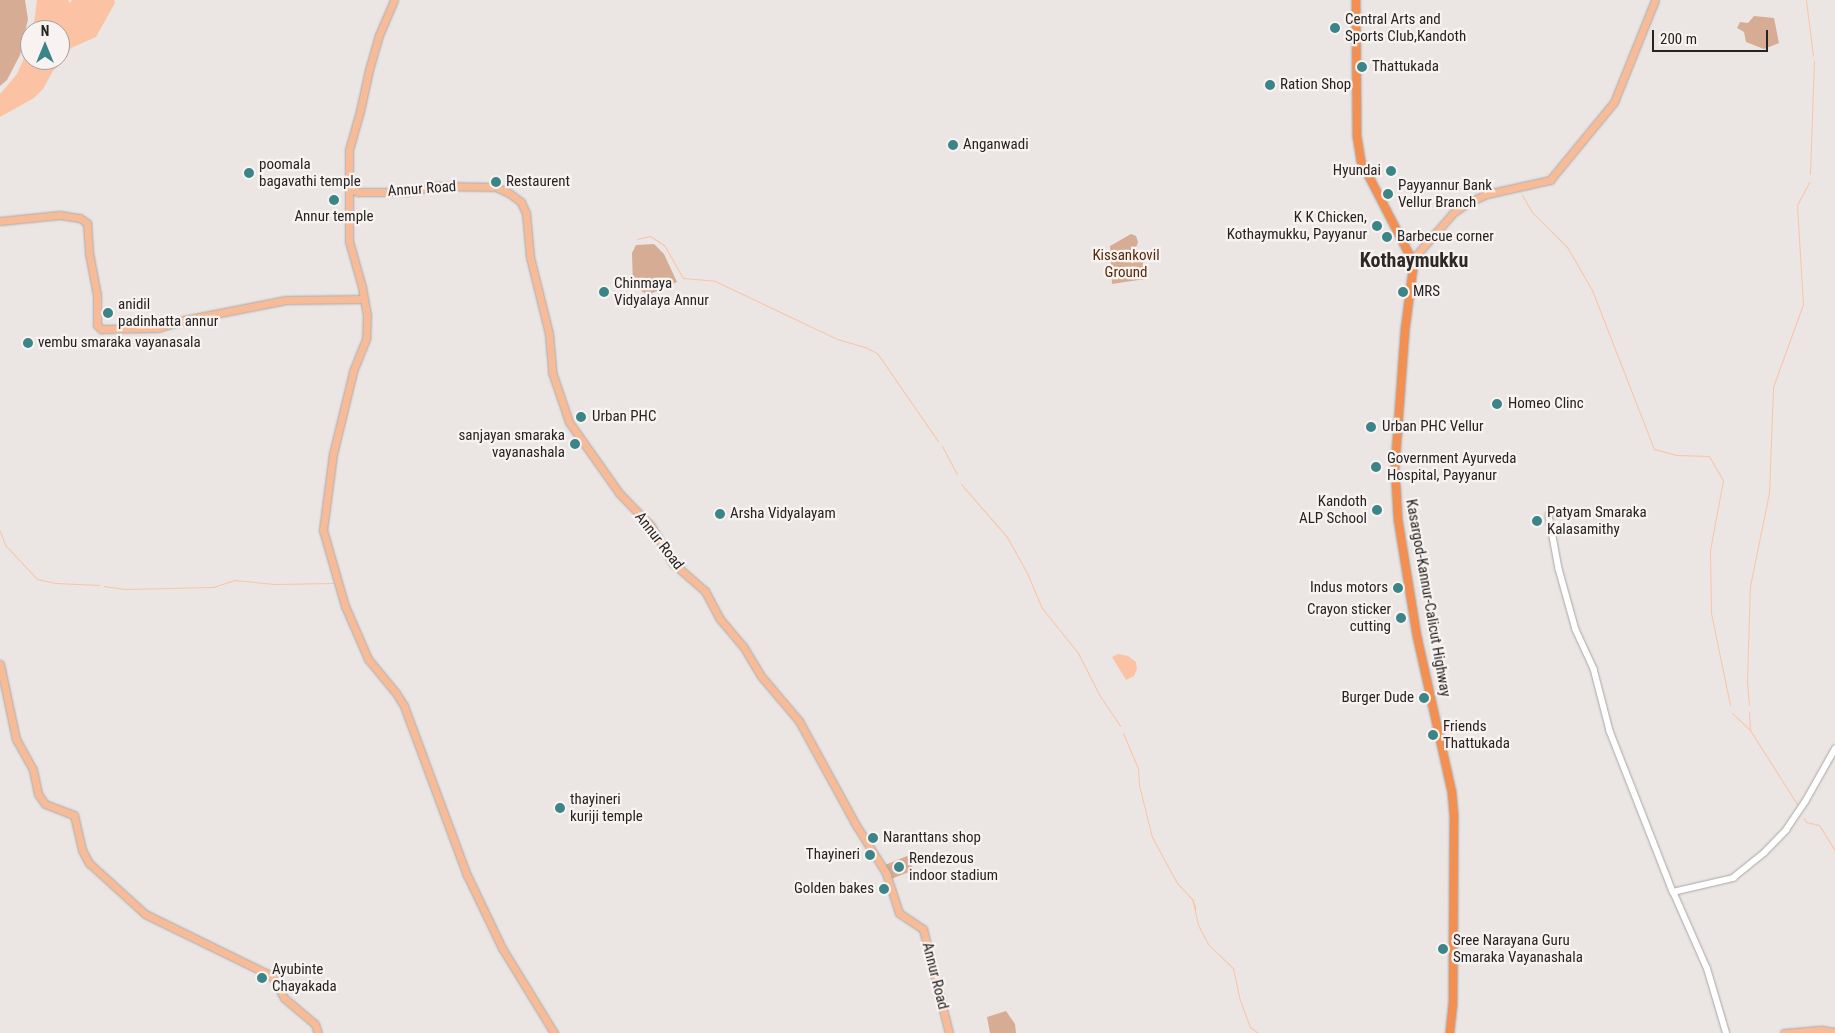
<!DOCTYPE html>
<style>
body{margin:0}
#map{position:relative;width:1835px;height:1033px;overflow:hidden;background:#ebe6e4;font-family:"Roboto Condensed",sans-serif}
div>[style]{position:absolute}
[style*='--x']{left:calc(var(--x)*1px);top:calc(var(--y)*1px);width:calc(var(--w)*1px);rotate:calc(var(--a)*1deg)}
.green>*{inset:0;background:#d6ac94}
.water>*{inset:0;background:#fbc3a3}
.stream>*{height:1px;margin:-0.5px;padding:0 0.5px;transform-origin:0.5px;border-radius:0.5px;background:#fbc3a3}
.roads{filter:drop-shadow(0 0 1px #aba6a4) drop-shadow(0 0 1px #aba6a4)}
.minor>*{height:5.5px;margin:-2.75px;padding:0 2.75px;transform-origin:2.75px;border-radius:2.75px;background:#fff}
.major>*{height:7px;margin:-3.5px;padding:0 3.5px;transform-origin:3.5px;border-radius:3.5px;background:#f7bc97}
.highway>*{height:8px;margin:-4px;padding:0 4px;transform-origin:4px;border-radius:4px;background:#f28f51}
.dots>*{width:14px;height:14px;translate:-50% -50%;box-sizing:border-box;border:2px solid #f8f3f1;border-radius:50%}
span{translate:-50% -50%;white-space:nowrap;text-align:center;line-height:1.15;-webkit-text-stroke:4.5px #f8f3f1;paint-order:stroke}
.poi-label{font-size:15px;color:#262423}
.left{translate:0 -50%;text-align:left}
.right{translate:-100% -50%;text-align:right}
.street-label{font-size:15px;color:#262423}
.park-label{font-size:15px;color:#562b0d}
.district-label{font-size:20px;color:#2c2927;font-weight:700}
.north{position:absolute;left:20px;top:20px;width:50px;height:50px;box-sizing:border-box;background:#f8f3f1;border:1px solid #a4a09f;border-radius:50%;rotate:0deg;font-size:14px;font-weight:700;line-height:20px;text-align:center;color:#262423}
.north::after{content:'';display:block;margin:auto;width:18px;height:22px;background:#3b8488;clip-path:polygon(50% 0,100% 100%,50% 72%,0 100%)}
.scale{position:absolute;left:1652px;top:30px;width:116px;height:22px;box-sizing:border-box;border:2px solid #262423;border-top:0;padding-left:6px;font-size:15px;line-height:18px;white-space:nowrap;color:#262423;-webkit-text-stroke:4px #f8f3f1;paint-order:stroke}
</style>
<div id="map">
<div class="green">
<div style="clip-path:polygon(0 0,25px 0,28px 19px,20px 55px,7px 80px,0 86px)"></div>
<div style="clip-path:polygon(1754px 16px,1774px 18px,1779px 43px,1764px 49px,1746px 42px,1744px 32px,1737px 28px,1740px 22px,1748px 23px)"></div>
<div style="clip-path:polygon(1131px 234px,1136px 236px,1138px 242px,1136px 248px,1144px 265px,1145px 279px,1112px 284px,1110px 246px)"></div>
<div style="clip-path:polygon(654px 244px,664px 254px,677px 282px,648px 295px,633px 286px,632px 253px,636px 245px)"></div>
<div style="clip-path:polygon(907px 856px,914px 870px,891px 879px,885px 865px)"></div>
<div style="clip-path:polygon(1006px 1011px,1015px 1024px,1016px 1033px,990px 1033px,987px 1017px)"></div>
</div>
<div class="water">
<div style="clip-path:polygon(37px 0,68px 0,70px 3px,72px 0,114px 0,115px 3px,96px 37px,71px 48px,65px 59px,53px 71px,43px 89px,34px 98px,0 117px,0 94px,17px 74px,30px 44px,30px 60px,60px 60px,60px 30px,33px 30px)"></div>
<div style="clip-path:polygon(1118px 654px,1128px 656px,1136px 662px,1137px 669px,1134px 676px,1126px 680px,1112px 657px)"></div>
</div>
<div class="stream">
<div style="--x:1806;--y:0;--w:56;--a:82.9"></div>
<div style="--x:1810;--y:174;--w:113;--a:-88"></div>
<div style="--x:1522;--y:195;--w:20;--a:60"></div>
<div style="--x:1532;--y:212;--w:49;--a:45"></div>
<div style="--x:1567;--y:247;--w:50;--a:59.8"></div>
<div style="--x:1592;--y:290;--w:171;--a:68.7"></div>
<div style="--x:1654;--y:449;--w:24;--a:15"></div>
<div style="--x:1677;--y:455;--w:32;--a:2"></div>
<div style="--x:1709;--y:456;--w:28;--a:60"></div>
<div style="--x:1723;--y:480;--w:71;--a:100.5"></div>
<div style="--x:1710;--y:550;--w:63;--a:89.1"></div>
<div style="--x:1711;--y:613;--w:94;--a:78.3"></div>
<div style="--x:637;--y:239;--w:13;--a:-13"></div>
<div style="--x:650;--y:236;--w:17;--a:33"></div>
<div style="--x:664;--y:245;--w:38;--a:60"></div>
<div style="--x:683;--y:278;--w:32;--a:5"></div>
<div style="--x:715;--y:281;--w:135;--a:25.4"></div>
<div style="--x:837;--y:339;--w:29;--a:16"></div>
<div style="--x:865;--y:347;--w:13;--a:27"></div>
<div style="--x:877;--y:353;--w:107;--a:55.3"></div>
<div style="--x:942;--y:446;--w:32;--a:62"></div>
<div style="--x:961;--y:484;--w:70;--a:49"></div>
<div style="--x:1007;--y:537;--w:41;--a:60.9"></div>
<div style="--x:1027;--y:573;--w:38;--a:67"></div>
<div style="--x:1042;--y:608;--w:58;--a:51.3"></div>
<div style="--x:1078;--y:653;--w:48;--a:62.9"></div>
<div style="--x:1100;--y:696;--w:36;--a:56"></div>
<div style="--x:0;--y:531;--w:15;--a:70"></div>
<div style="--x:5;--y:545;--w:47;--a:46.7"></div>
<div style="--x:37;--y:579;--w:19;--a:12"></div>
<div style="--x:56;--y:583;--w:43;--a:2.7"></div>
<div style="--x:104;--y:586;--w:21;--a:8"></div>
<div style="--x:125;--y:589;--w:88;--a:-1.3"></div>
<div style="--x:213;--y:587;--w:22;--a:-18"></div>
<div style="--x:234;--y:580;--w:41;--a:5.6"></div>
<div style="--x:275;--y:584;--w:58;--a:-1"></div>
<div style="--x:1749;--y:705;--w:25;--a:-95"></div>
<div style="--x:1747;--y:680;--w:94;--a:-88.2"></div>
<div style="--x:1750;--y:586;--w:95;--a:-78.5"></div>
<div style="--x:1769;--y:493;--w:106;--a:-87.8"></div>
<div style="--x:1773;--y:387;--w:88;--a:-70.1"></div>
<div style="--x:1803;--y:304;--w:99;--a:-93.5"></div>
<div style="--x:1797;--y:205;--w:26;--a:-62"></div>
<div style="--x:1749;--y:712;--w:18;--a:87"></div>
<div style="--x:1750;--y:730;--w:88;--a:57.6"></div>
<div style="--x:1732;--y:713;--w:25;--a:43"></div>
<div style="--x:1123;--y:733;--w:39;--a:67"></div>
<div style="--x:1138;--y:769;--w:16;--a:86"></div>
<div style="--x:1139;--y:785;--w:54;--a:76"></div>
<div style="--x:1152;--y:837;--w:52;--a:61.5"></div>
<div style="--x:1177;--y:883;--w:22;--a:47"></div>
<div style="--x:1192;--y:899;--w:8;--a:67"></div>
<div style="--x:1195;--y:906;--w:4;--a:90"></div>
<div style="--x:1195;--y:910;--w:11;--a:-105"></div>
<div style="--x:1804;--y:818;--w:4;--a:63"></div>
<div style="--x:1806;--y:822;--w:13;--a:13"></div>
<div style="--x:1819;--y:825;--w:31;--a:58"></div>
<div style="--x:1195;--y:911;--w:14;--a:78"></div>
<div style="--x:1198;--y:925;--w:21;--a:62"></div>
<div style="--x:1208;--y:944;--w:35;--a:44"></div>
<div style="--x:1233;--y:968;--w:30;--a:78"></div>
<div style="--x:1239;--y:997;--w:32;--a:70"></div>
<div style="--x:1250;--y:1027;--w:10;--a:37"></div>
</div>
<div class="roads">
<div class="minor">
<div style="--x:1549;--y:515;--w:55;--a:79.5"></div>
<div style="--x:1559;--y:569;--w:63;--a:74.4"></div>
<div style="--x:1576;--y:630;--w:43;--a:65.2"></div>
<div style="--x:1594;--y:669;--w:64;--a:75.5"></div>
<div style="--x:1610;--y:731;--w:173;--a:68.6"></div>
<div style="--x:1726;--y:1033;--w:67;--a:-106.5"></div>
<div style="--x:1707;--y:969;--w:84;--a:-113.8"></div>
<div style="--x:1673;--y:892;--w:62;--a:-13.1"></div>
<div style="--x:1733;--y:878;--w:40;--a:-39"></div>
<div style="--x:1764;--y:853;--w:32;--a:-46"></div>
<div style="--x:1786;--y:830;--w:34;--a:-56"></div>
<div style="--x:1805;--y:802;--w:61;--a:-60.5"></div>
</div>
<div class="major">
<div style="--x:394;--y:0;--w:38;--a:113"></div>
<div style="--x:379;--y:35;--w:36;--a:106"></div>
<div style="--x:369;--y:70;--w:42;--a:102.4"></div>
<div style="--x:360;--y:111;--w:41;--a:105.8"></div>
<div style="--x:349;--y:150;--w:91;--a:90"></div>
<div style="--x:349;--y:241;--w:48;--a:74.2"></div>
<div style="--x:362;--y:287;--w:28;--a:80"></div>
<div style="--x:367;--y:315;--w:24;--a:92"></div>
<div style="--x:366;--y:339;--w:35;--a:112"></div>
<div style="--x:353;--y:372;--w:84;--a:103.7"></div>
<div style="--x:333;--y:454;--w:77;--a:97.5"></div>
<div style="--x:323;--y:530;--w:79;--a:73.9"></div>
<div style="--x:345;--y:606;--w:58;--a:66.5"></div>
<div style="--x:368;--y:659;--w:44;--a:50.5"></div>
<div style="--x:396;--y:693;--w:15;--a:58"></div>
<div style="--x:404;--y:706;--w:180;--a:69.6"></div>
<div style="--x:467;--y:875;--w:81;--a:64.4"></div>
<div style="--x:502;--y:948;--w:100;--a:58.5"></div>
<div style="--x:350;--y:189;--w:9;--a:21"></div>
<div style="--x:358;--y:192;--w:48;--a:0"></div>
<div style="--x:406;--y:192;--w:33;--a:-11"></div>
<div style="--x:438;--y:186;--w:58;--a:1"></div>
<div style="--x:496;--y:187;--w:14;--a:25"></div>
<div style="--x:509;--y:193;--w:15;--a:37"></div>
<div style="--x:521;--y:202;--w:12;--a:66"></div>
<div style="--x:526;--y:213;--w:44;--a:84.8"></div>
<div style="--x:530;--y:257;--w:79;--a:76.1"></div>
<div style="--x:549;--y:334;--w:38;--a:85"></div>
<div style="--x:552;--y:372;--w:53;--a:71.2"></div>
<div style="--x:569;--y:422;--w:87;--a:54.8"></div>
<div style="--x:619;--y:493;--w:46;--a:45.9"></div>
<div style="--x:651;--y:526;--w:43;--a:59.3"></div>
<div style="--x:673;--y:563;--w:43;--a:41.2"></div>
<div style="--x:705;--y:591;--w:32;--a:62"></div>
<div style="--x:720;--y:619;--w:35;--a:50"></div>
<div style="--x:743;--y:646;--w:35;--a:59"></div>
<div style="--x:761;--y:676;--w:59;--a:49.8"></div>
<div style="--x:799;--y:721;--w:119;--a:61.3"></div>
<div style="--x:856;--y:825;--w:57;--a:58"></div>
<div style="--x:886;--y:873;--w:42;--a:72"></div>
<div style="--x:899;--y:913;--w:29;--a:34"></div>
<div style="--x:923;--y:929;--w:107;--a:76"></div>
<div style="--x:0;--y:221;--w:60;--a:-5.7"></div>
<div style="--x:60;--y:215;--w:20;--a:9"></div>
<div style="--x:80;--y:218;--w:9;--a:36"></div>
<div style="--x:87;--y:223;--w:30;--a:86"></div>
<div style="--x:89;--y:253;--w:43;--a:79.2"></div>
<div style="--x:97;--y:295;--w:30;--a:90"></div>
<div style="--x:97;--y:325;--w:6;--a:45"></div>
<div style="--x:101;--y:329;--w:57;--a:-1"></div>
<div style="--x:158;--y:328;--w:27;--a:-17"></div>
<div style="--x:184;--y:320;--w:104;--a:-11.1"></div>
<div style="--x:286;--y:300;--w:78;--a:-0.7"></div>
<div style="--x:1412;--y:260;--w:62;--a:-48.9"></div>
<div style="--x:1453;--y:213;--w:19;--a:-35"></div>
<div style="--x:1469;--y:202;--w:20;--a:-24"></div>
<div style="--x:1487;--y:194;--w:65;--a:-12.5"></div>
<div style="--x:1550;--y:180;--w:101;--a:-50.6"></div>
<div style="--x:1614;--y:102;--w:110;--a:-68.1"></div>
<div style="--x:0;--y:664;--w:77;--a:78"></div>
<div style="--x:16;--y:739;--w:35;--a:61"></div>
<div style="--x:33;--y:770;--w:25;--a:78"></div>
<div style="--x:38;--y:794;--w:12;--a:55"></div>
<div style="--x:45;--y:804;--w:31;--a:21"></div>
<div style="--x:74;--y:815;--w:36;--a:77"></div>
<div style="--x:82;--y:850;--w:15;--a:62"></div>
<div style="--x:89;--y:863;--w:76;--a:42.3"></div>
<div style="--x:145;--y:914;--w:137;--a:26"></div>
<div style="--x:268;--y:974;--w:8;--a:40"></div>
<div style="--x:274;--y:979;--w:21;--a:62"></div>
<div style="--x:284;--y:998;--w:40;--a:40"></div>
<div style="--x:315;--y:1024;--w:9;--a:72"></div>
<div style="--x:1784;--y:1033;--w:38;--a:-5"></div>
<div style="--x:1822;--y:1030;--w:13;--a:9"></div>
</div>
<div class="highway">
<div style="--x:1356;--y:0;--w:136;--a:89.6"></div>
<div style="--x:1357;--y:136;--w:25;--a:81"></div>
<div style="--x:1361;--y:161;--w:111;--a:62.7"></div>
<div style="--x:1412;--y:260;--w:9;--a:84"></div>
<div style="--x:1413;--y:269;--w:63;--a:97.4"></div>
<div style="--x:1405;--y:331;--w:137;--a:94.2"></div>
<div style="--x:1395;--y:468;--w:51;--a:86.6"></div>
<div style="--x:1398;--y:519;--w:119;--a:80.8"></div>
<div style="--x:1417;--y:636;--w:161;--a:77.4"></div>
<div style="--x:1452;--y:793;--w:22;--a:85"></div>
<div style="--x:1454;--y:815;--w:188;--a:90.3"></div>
<div style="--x:1453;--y:1003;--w:30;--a:96"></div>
</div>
</div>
<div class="dots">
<div style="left:1335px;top:28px;background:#3b8488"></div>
<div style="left:1362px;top:67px;background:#3b8488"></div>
<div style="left:1270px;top:85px;background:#3b8488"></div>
<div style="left:953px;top:145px;background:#3b8488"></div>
<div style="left:1391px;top:171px;background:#3b8488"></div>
<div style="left:249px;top:173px;background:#3b8488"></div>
<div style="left:496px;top:182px;background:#3b8488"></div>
<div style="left:1388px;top:194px;background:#3b8488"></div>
<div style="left:334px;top:200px;background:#3b8488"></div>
<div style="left:1377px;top:226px;background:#3b8488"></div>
<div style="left:1387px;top:237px;background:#3b8488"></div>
<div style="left:604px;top:292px;background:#3b8488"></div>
<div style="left:1403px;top:292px;background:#3b8488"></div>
<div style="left:108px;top:313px;background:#3b8488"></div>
<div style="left:28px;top:343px;background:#3b8488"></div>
<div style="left:1497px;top:404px;background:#3b8488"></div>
<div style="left:581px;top:417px;background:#3b8488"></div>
<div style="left:1371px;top:427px;background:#3b8488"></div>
<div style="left:575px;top:444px;background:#3b8488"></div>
<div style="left:1376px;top:467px;background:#3b8488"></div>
<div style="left:1377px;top:510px;background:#3b8488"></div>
<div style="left:720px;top:514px;background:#3b8488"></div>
<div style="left:1537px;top:521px;background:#3b8488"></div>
<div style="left:1398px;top:588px;background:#3b8488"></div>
<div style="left:1401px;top:618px;background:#3b8488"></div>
<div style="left:1424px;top:698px;background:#3b8488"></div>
<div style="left:1433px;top:735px;background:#3b8488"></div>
<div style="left:560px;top:808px;background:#3b8488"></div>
<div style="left:873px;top:838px;background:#3b8488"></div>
<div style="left:870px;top:855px;background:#3b8488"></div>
<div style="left:899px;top:867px;background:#3b8488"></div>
<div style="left:884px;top:889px;background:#3b8488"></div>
<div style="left:1443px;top:949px;background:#3b8488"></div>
<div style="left:262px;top:978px;background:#3b8488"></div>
</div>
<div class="poi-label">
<span class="left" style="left:1345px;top:28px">Central Arts and<br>Sports Club,Kandoth</span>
<span class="left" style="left:1372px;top:67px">Thattukada</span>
<span class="left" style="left:1280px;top:85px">Ration Shop</span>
<span class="left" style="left:963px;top:145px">Anganwadi</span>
<span class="left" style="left:259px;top:173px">poomala<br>bagavathi temple</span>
<span class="right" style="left:1381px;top:171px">Hyundai</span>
<span class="left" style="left:506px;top:182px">Restaurent</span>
<span class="left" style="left:1398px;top:194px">Payyannur Bank<br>Vellur Branch</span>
<span style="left:334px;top:217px">Annur temple</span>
<span class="right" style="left:1367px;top:226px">K K Chicken,<br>Kothaymukku, Payyanur</span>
<span class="left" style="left:1397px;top:237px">Barbecue corner</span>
<span class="left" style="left:614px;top:292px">Chinmaya<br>Vidyalaya Annur</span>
<span class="left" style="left:1413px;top:292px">MRS</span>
<span class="left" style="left:118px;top:313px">anidil<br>padinhatta annur</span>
<span class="left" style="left:38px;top:343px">vembu smaraka vayanasala</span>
<span class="left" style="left:1508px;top:404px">Homeo Clinc</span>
<span class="left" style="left:592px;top:417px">Urban PHC</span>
<span class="left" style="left:1382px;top:427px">Urban PHC Vellur</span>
<span class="right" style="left:565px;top:444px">sanjayan smaraka<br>vayanashala</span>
<span class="left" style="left:1387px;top:467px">Government Ayurveda<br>Hospital, Payyanur</span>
<span class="right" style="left:1367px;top:510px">Kandoth<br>ALP School</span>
<span class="left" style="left:1547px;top:521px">Patyam Smaraka<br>Kalasamithy</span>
<span class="left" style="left:730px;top:514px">Arsha Vidyalayam</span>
<span class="right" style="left:1388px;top:588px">Indus motors</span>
<span class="right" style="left:1391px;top:618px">Crayon sticker<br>cutting</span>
<span class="right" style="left:1414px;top:698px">Burger Dude</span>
<span class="left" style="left:1443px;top:735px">Friends<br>Thattukada</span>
<span class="left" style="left:570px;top:808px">thayineri<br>kuriji temple</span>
<span class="left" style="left:883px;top:838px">Naranttans shop</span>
<span class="right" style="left:860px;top:855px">Thayineri</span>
<span class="left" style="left:909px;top:867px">Rendezous<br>indoor stadium</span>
<span class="right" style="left:874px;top:889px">Golden bakes</span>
<span class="left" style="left:1453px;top:949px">Sree Narayana Guru<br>Smaraka Vayanashala</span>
<span class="left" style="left:272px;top:978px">Ayubinte<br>Chayakada</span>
</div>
<div class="street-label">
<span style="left:422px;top:189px;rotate:-4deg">Annur Road</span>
<span style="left:659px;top:541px;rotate:52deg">Annur Road</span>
<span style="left:1428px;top:598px;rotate:80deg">Kasargod-Kannur-Calicut Highway</span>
<span style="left:935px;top:976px;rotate:76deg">Annur Road</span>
</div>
<div class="park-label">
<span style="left:1126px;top:264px">Kissankovil<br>Ground</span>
</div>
<div class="district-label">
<span style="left:1414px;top:260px">Kothaymukku</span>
</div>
<div class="north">N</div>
<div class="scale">200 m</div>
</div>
